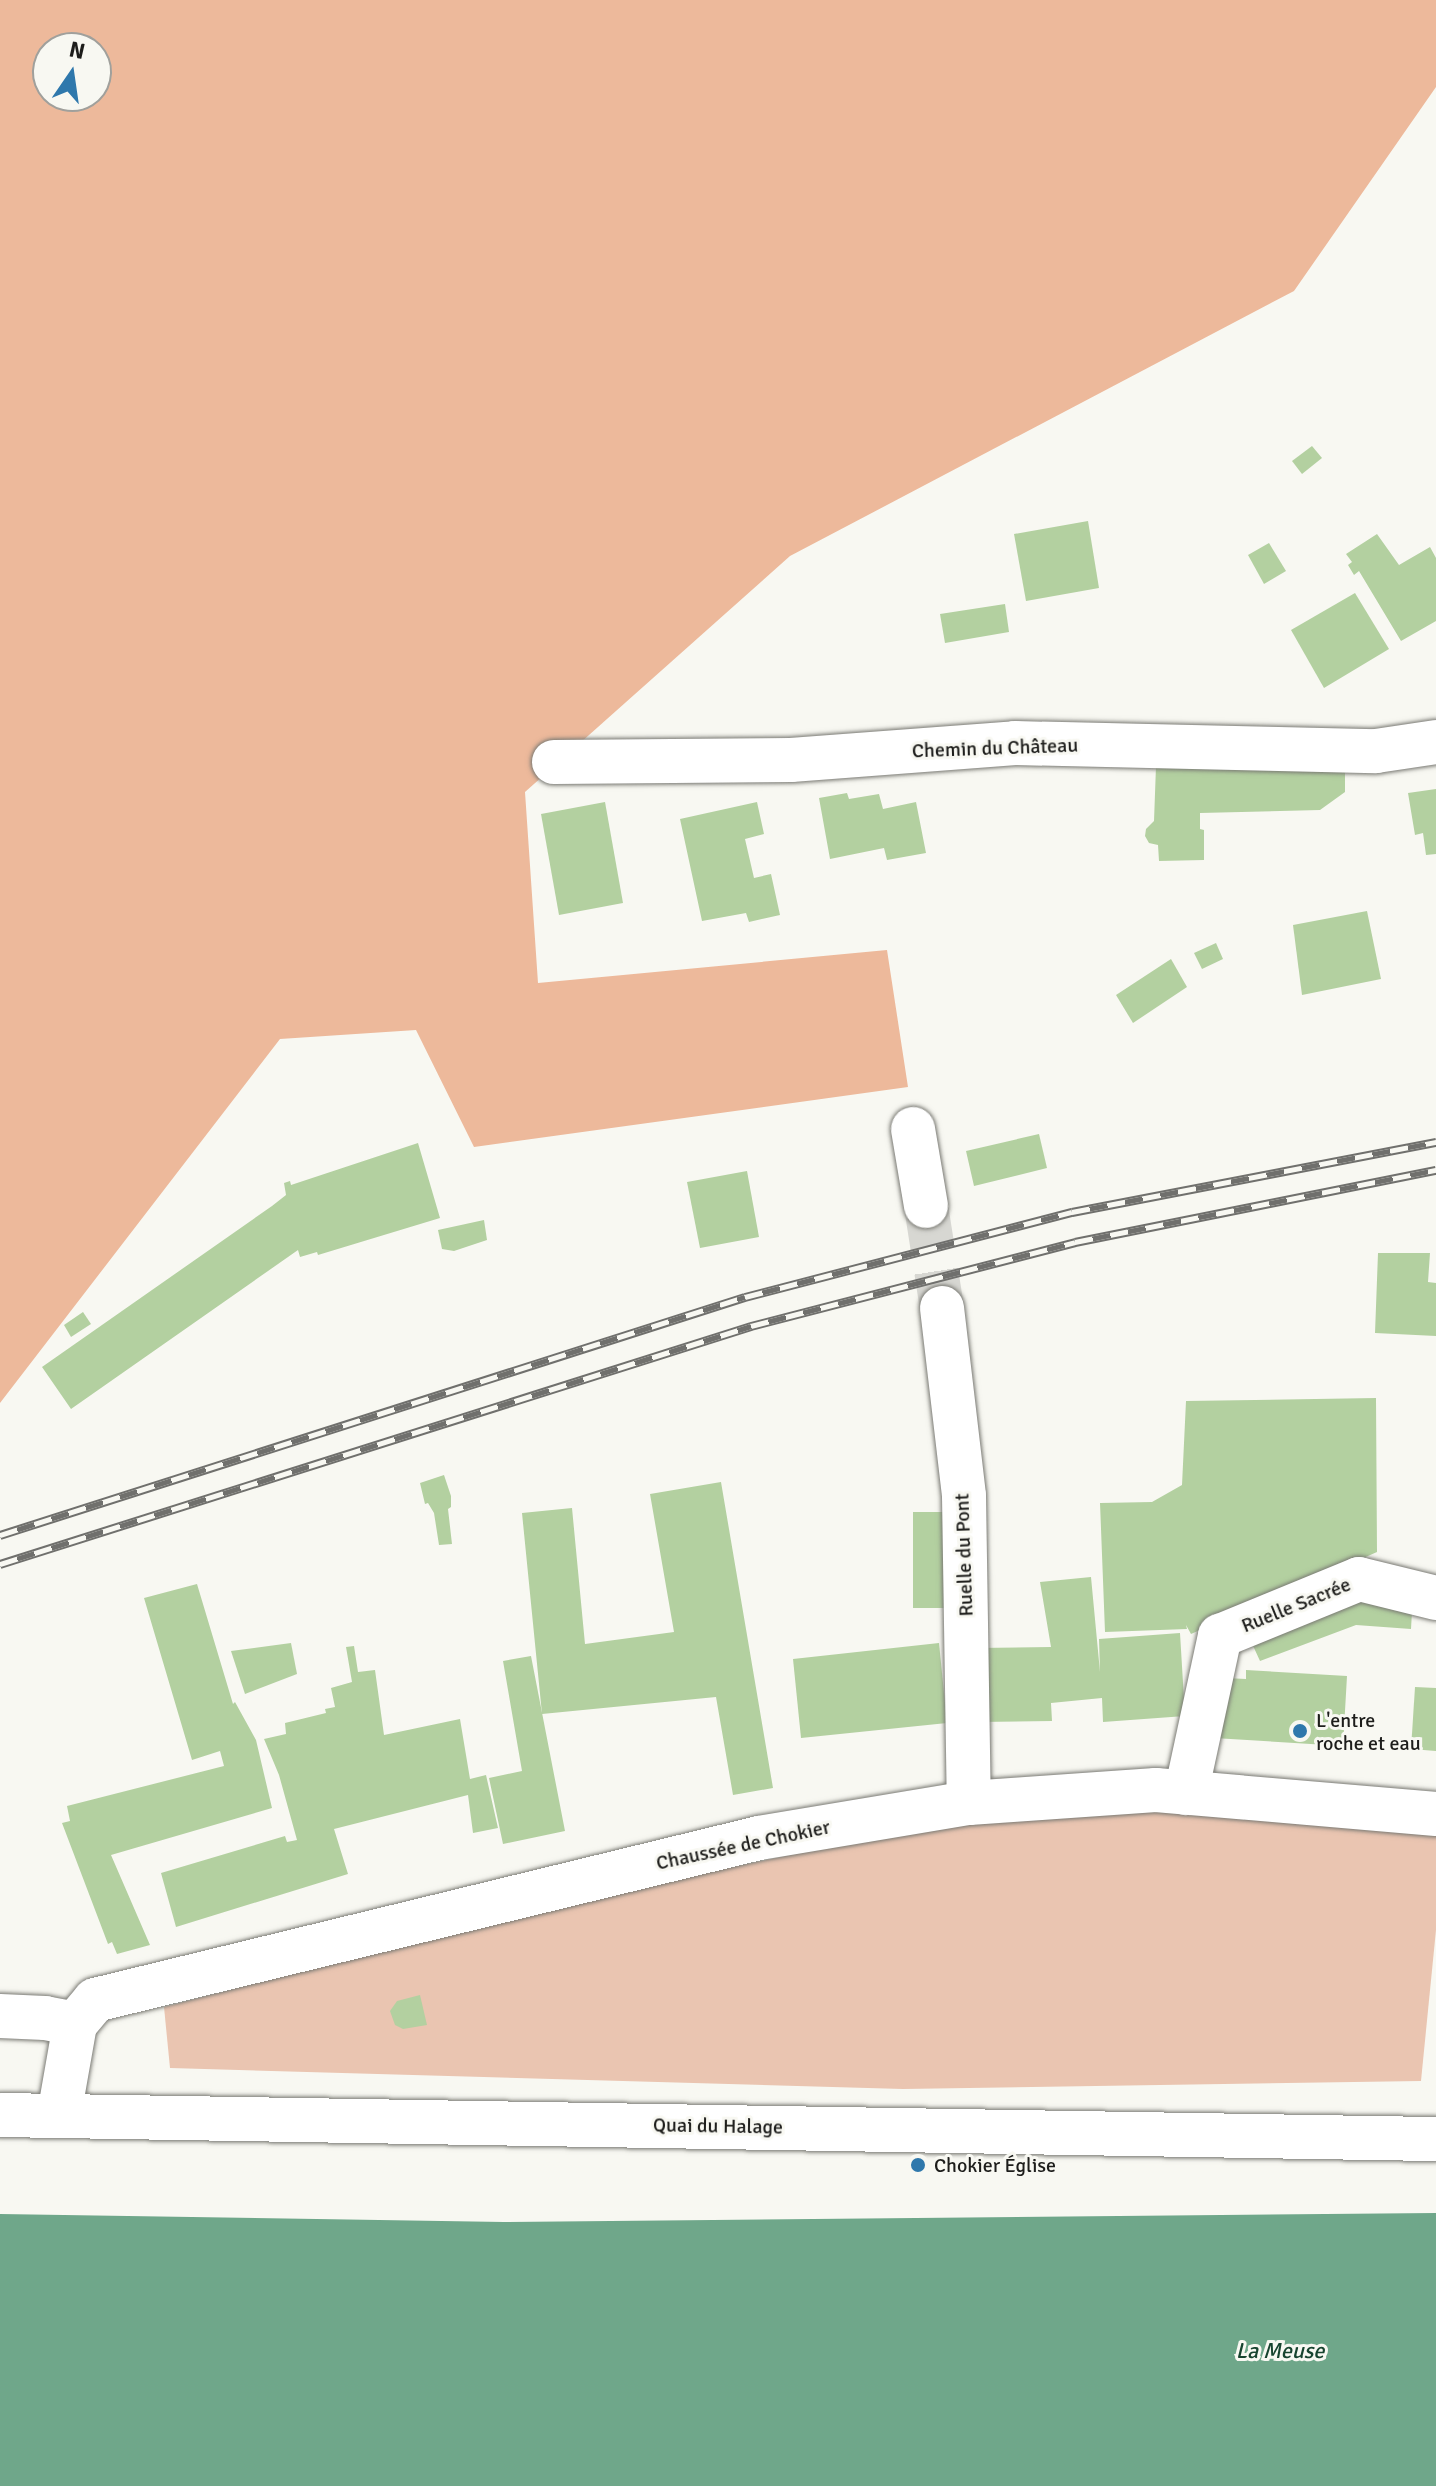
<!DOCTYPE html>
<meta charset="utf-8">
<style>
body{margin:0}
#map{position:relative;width:1436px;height:2486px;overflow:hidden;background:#f8f8f2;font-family:Signika,sans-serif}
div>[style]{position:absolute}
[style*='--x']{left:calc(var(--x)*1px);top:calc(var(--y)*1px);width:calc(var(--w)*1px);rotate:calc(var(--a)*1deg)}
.green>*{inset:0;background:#eac5b1}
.forest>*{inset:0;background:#edb99b}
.water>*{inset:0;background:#6fa78a}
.building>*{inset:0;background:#b3d0a0}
.minor-tunnel>*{height:44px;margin-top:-22px;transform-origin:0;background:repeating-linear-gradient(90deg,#d7d7d2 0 44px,transparent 0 66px)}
.roads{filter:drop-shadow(0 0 2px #7a7a74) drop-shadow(0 0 2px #7a7a74)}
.minor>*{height:44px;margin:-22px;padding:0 22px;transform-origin:22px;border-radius:22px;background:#fff}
.major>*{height:44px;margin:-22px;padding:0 22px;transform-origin:22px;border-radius:22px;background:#fff}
.rail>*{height:9px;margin-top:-4.5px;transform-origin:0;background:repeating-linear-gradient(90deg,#f8f8f2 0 18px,#70706d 0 36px);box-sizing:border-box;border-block:2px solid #70706d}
.dots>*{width:22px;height:22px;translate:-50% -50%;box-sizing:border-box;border:4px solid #f8f8f2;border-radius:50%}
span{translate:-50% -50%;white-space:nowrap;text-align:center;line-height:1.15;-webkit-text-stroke:6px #f8f8f2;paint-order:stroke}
.street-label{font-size:20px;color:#1d1d1b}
.poi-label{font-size:20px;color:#1d1d1b}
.left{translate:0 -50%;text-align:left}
.water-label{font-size:22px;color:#17442f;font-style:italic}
.north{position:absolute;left:32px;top:32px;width:80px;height:80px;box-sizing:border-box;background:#f8f8f2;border:2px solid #a0a09c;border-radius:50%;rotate:13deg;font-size:22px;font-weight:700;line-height:32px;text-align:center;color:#1d1d1b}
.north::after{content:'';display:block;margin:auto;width:28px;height:36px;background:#2f78ac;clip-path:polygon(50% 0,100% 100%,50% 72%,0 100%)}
</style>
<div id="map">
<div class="green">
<div style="clip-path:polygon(1075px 1799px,1436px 1819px,1436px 1930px,1421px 2081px,903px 2089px,170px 2068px,164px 2007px,565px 1903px,964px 1818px)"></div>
</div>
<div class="forest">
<div style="clip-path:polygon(evenodd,0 0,1436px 0,1436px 87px,1294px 291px,790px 556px,525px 792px,538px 983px,887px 950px,908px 1087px,474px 1147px,416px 1030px,280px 1039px,0 1403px,0 0,48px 48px,96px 48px,96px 96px,48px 96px,48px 48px)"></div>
</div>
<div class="water">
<div style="clip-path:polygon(1436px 2213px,1436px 2486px,0 2486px,0 2214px,504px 2222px)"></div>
</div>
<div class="building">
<div style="clip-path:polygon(1312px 446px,1322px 458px,1302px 474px,1292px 461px)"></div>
<div style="clip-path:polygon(1088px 521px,1099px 588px,1026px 601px,1014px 534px)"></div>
<div style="clip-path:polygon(1377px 534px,1399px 565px,1430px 547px,1436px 558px,1436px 621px,1401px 641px,1359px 571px,1354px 575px,1348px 565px,1352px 562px,1346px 554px)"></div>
<div style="clip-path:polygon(1269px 543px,1286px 571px,1264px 584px,1248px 555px)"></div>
<div style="clip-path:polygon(1355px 593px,1389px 649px,1324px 688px,1291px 630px)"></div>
<div style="clip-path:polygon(1005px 604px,1009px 632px,945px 643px,940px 614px)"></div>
<div style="clip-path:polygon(1156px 766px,1345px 767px,1345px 792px,1320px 810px,1200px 813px,1200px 829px,1204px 830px,1204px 860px,1159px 861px,1158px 845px,1149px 843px,1145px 836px,1146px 829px,1154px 821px)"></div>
<div style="clip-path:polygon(1436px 789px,1436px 854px,1426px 855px,1423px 833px,1415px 835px,1408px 793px)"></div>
<div style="clip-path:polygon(847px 793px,849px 799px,879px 794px,883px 809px,916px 802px,926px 853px,887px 860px,884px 848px,830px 859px,819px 798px)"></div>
<div style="clip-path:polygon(605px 802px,623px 903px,559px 915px,541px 814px)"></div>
<div style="clip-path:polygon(757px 802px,764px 834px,745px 839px,754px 878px,771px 874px,780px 915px,749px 922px,746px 913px,702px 921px,680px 819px)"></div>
<div style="clip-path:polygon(1367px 911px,1381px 979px,1302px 995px,1293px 925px)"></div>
<div style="clip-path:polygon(1216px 943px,1223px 959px,1202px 969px,1194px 953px)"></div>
<div style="clip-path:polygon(1171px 959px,1187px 987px,1133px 1023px,1116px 995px)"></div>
<div style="clip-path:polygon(1039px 1134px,1047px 1168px,974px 1186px,966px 1151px)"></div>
<div style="clip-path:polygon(418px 1143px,440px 1218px,318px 1255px,317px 1252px,300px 1257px,298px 1250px,71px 1409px,42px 1367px,272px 1206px,286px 1195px,284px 1183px,290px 1181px,291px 1185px)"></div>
<div style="clip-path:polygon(747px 1171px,759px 1237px,700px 1248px,687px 1182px)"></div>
<div style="clip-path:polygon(484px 1220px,487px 1240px,454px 1251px,442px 1249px,438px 1230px)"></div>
<div style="clip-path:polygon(1378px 1253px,1430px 1253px,1428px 1282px,1436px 1283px,1436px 1336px,1375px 1333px)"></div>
<div style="clip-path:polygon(83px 1312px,91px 1324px,71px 1337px,64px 1325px)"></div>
<div style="clip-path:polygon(1376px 1398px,1377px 1552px,1191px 1634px,1186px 1625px,1187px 1629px,1105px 1632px,1100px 1503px,1152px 1502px,1182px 1485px,1186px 1401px)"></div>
<div style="clip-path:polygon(444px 1475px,451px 1496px,451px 1507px,448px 1509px,452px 1544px,439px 1545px,434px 1513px,428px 1503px,425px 1504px,420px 1483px)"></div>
<div style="clip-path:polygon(721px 1482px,773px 1788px,733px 1795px,716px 1697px,542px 1714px,522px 1513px,572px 1508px,585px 1644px,674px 1632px,650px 1494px)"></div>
<div style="clip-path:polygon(913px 1512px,949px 1512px,948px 1608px,913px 1608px)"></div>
<div style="clip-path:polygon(1091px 1577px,1100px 1672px,1099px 1639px,1180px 1633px,1185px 1716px,1103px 1722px,1102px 1698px,1051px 1703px,1052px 1721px,978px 1722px,977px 1648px,1051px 1647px,1040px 1582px)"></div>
<div style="clip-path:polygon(197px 1584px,233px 1704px,235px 1702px,256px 1740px,272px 1808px,111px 1855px,150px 1945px,117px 1954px,112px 1942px,108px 1944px,62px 1823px,70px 1821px,67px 1806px,224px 1766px,220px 1751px,192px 1760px,144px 1598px)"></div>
<div style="clip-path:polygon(1359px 1591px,1413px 1594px,1411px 1629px,1356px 1625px,1260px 1661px,1249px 1637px)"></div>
<div style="clip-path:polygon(291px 1643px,297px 1674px,245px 1694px,231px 1651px)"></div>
<div style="clip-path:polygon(939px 1643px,947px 1723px,801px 1738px,793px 1659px)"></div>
<div style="clip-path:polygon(354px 1646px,358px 1672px,375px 1670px,384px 1735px,460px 1719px,470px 1779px,486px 1775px,498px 1828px,473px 1833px,468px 1795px,334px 1829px,348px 1874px,176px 1927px,161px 1873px,285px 1836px,287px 1842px,297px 1840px,279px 1775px,264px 1739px,286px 1734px,285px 1723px,326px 1713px,325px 1709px,335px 1707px,331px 1688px,352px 1682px,346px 1647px)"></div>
<div style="clip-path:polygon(531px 1656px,565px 1831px,503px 1844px,489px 1778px,522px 1771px,503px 1661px)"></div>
<div style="clip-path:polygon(1246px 1670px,1347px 1676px,1343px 1746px,1214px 1738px,1226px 1678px,1246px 1679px)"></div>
<div style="clip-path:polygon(1415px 1687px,1436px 1688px,1436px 1751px,1411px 1749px)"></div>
<div style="clip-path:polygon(420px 1995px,427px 2025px,403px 2029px,395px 2025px,390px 2011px,397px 2001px)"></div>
</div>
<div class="minor-tunnel">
<div style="--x:926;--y:1206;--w:103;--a:81.1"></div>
</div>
<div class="roads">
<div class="minor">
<div style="--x:554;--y:762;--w:237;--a:-0.5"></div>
<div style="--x:791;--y:760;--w:225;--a:-4.3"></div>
<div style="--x:1015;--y:743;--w:361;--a:1.3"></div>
<div style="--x:1376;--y:751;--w:61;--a:-8.5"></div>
<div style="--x:913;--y:1129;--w:78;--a:80.4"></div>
<div style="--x:942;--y:1308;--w:189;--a:83.3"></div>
<div style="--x:964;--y:1496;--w:307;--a:89.1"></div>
<div style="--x:1186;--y:1793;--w:161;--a:-77.8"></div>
<div style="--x:1220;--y:1636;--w:150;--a:-22.3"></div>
<div style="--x:1359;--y:1579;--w:79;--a:13.9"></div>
<div style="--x:0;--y:2016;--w:45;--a:2.5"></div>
<div style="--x:45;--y:2018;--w:31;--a:11"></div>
<div style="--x:59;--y:2115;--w:92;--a:-80"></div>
<div style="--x:75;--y:2024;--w:31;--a:-50"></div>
<div style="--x:95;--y:2000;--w:683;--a:-13.71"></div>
<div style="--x:759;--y:1838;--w:213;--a:-9.5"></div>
<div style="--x:969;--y:1803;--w:187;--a:-4"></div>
<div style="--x:1156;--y:1790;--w:281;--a:4.9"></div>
</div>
<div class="major">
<div style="--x:0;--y:2115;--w:1436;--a:0.96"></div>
</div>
</div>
<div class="rail">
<div style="--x:0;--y:1535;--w:782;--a:-17.72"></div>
<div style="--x:745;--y:1297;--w:338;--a:-14.6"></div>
<div style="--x:1072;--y:1212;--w:371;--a:-10.9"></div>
<div style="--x:0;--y:1564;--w:788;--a:-17.58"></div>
<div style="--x:751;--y:1326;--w:335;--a:-14.5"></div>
<div style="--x:1075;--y:1242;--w:368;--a:-11.3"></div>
</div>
<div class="dots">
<div style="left:1300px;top:1731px;background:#2f78ac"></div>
<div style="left:918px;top:2165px;background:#2f78ac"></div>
</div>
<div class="street-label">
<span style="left:995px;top:748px;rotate:-2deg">Chemin du Château</span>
<span style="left:964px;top:1555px;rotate:-92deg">Ruelle du Pont</span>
<span style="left:1296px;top:1605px;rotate:-22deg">Ruelle Sacrée</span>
<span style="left:743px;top:1845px;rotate:-12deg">Chaussée de Chokier</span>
<span style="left:718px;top:2126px;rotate:1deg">Quai du Halage</span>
</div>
<div class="poi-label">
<span class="left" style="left:1316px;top:1732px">L'entre<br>roche et eau</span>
<span class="left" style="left:934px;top:2165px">Chokier Église</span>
</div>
<div class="water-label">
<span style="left:1280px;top:2351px">La Meuse</span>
</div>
<div class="north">N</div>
</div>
